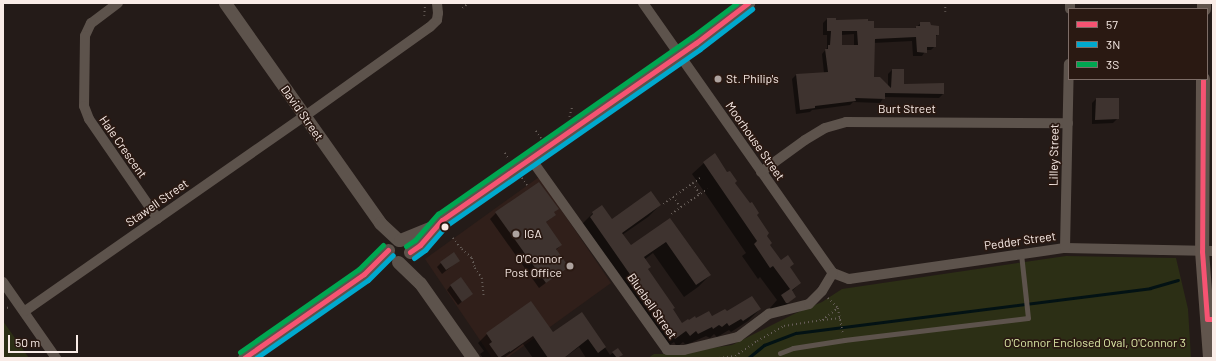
<!DOCTYPE html>
<style>
body{margin:0}
#map{position:relative;width:1216px;height:361px;overflow:hidden;background:#241b18;font-family:Barlow,sans-serif}
div>[style]{position:absolute}
[style*='--x']{left:calc(var(--x)*1px);top:calc(var(--y)*1px);width:calc(var(--w)*1px);rotate:calc(var(--a)*1deg)}
.commercial>*{inset:0;background:#301f1a}
.green>*{inset:0;background:#2c2f15}
.shadow>*{inset:0;background:#0007}
.stream>*{height:3px;margin:-1.5px;padding:0 1.5px;transform-origin:1.5px;border-radius:1.5px;background:#031214}
.building>*{inset:0;background:#3e332f}
.path>*{height:1.5px;margin-top:-0.75px;transform-origin:0;background:repeating-linear-gradient(90deg,#655c57 0 1px,transparent 0 4px)}
.service>*{height:5px;margin:-2.5px;padding:0 2.5px;transform-origin:2.5px;border-radius:2.5px;background:#5d534c}
.minor>*{height:10px;margin:-5px;padding:0 5px;transform-origin:5px;border-radius:5px;background:#5d534c}
.tertiary>*{height:13px;margin:-6.5px;padding:0 6.5px;transform-origin:6.5px;border-radius:6.5px;background:#5d534c}
.secondary>*{height:14px;margin:-7px;padding:0 7px;transform-origin:7px;border-radius:7px;background:#61554d}
.bus-1>*{height:5px;margin:-2.5px;padding:0 2.5px;transform-origin:2.5px;border-radius:2.5px;background:#f65372}
.bus-2>*{height:5px;margin:-2.5px;padding:0 2.5px;transform-origin:2.5px;border-radius:2.5px;background:#00a9ce}
.bus-3>*{height:5px;margin:-2.5px;padding:0 2.5px;transform-origin:2.5px;border-radius:2.5px;background:#00a651}
.dots>*{width:11px;height:11px;translate:-50% -50%;box-sizing:border-box;border:2px solid #2a1912;border-radius:50%}
span{translate:-50% -50%;white-space:nowrap;text-align:center;line-height:1.15;-webkit-text-stroke:3.5px #2a1912;paint-order:stroke}
.poi-label{font-size:12px;color:#f9ece7}
.left{translate:0 -50%;text-align:left}
.right{translate:-100% -50%;text-align:right}
.street-label{font-size:12px;color:#f9ece7}
.park-label{font-size:12px;color:#dce9a7}
.frame{position:absolute;inset:0;border:4px solid #f9ece7;pointer-events:none}
.legend{position:absolute;left:1068px;top:8px;width:140px;height:72px;box-sizing:border-box;background:#2a1912;border:1px solid #7d6d67;margin:0;padding:5px 7px;list-style:none;font-size:12px;color:#f9ece7}
.legend li{display:flex;align-items:center;gap:8px;height:20px}
.legend b{width:20px;border:1px solid #7d6d67}
.scale{position:absolute;left:8px;top:335px;width:70px;height:18px;box-sizing:border-box;border:2px solid #f9ece7;border-top:0;padding-left:5px;font-size:12px;line-height:14px;white-space:nowrap;color:#f9ece7;-webkit-text-stroke:3px #2a1912;paint-order:stroke}
</style>
<div id="map">
<div class="commercial">
<div style="clip-path:polygon(539px 177px,611px 283px,507px 358px,492px 358px,425px 259px)"></div>
</div>
<div class="green">
<div style="clip-path:polygon(1066px 256px,1176px 258px,1188px 309px,1191px 358px,648px 358px,654px 354px,671px 354px,732px 345px,794px 314px,822px 302px,842px 289px)"></div>
<div style="clip-path:polygon(3px 321px,29px 358px,3px 358px)"></div>
</div>
<div class="shadow">
<div style="clip-path:polygon(evenodd,827px 19px,873px 29px,914px 29px,921px 23px,938px 34px,935px 37px,935px 46px,931px 50px,926px 50px,922px 56px,913px 56px,912px 41px,873px 43px,873px 78px,888px 86px,888px 74px,892px 70px,903px 85px,943px 94px,939px 98px,884px 97px,880px 103px,853px 102px,850px 105px,812px 110px,810px 112px,796px 114px,792px 79px,796px 75px,824px 73px,822px 54px,827px 48px,827px 35px,823px 35px,823px 23px,827px 19px,854px 34px,854px 46px,841px 46px,841px 35px,854px 34px)"></div>
<div style="clip-path:polygon(1096px 99px,1118px 118px,1113px 123px,1092px 124px,1092px 103px)"></div>
<div style="clip-path:polygon(704px 163px,734px 183px,756px 215px,769px 245px,781px 261px,789px 267px,800px 283px,791px 292px,794px 297px,782px 309px,774px 314px,770px 308px,777px 300px,760px 277px,758px 279px,742px 256px,746px 253px,692px 174px)"></div>
<div style="clip-path:polygon(660px 205px,648px 217px,622px 235px,631px 247px,670px 219px,710px 275px,698px 287px,684px 297px,653px 253px,644px 260px,647px 269px,682px 325px,726px 312px,760px 309px,748px 321px,731px 332px,729px 330px,717px 337px,714px 334px,710px 338px,706px 336px,686px 345px,683px 342px,677px 347px,674px 342px,662px 350px,581px 225px,593px 213px,612px 220px)"></div>
<div style="clip-path:polygon(496px 213px,553px 213px,555px 215px,545px 223px,561px 245px,556px 250px,567px 267px,539px 288px,490px 219px)"></div>
<div style="clip-path:polygon(458px 261px,442px 274px,437px 267px,441px 263px)"></div>
<div style="clip-path:polygon(451px 285px,471px 294px,458px 305px,447px 290px)"></div>
<div style="clip-path:polygon(582px 313px,610px 355px,618px 349px,622px 355px,618px 358px,586px 358px,579px 347px,564px 358px,533px 358px,523px 344px,504px 358px,483px 358px,480px 354px,484px 351px,478px 343px,487px 334px,553px 334px)"></div>
</div>
<div class="stream">
<div style="--x:748;--y:358;--w:21;--a:-39"></div>
<div style="--x:764;--y:345;--w:34;--a:-21"></div>
<div style="--x:796;--y:333;--w:357;--a:-7.2"></div>
<div style="--x:1150;--y:288;--w:29;--a:-16"></div>
</div>
<div class="building">
<div style="clip-path:polygon(evenodd,827px 18px,836px 18px,836px 20px,868px 19px,868px 21px,874px 21px,874px 28px,916px 28px,916px 26px,920px 26px,920px 22px,930px 22px,931px 25px,939px 26px,939px 35px,936px 35px,936px 47px,927px 47px,927px 53px,917px 52px,916px 37px,875px 39px,874px 77px,880px 77px,891px 88px,892px 69px,904px 69px,904px 84px,944px 83px,944px 94px,885px 93px,885px 99px,855px 98px,856px 101px,815px 106px,815px 108px,800px 110px,796px 74px,828px 72px,825px 49px,828px 49px,828px 45px,830px 45px,831px 31px,827px 31px,827px 18px,842px 31px,857px 31px,858px 45px,842px 45px,842px 31px)"></div>
<div style="clip-path:polygon(1096px 98px,1119px 98px,1119px 119px,1095px 120px)"></div>
<div style="clip-path:polygon(715px 153px,727px 172px,730px 171px,737px 181px,735px 183px,750px 203px,752px 202px,759px 213px,757px 215px,769px 233px,767px 236px,772px 243px,770px 245px,781px 260px,788px 255px,794px 264px,790px 267px,801px 283px,792px 290px,796px 297px,788px 303px,786px 303px,781px 295px,790px 289px,773px 266px,770px 268px,754px 244px,757px 241px,703px 162px)"></div>
<div style="clip-path:polygon(539px 182px,559px 209px,554px 212px,556px 215px,546px 222px,562px 245px,556px 249px,569px 267px,546px 283px,495px 212px)"></div>
<div style="clip-path:polygon(651px 191px,661px 205px,622px 233px,631px 245px,670px 218px,711px 275px,696px 285px,666px 242px,644px 257px,651px 267px,648px 269px,675px 308px,673px 309px,682px 323px,688px 319px,689px 320px,695px 316px,696px 318px,709px 311px,712px 316px,725px 309px,727px 311px,752px 296px,761px 309px,743px 321px,741px 319px,729px 326px,727px 323px,722px 327px,719px 325px,713px 329px,712px 327px,698px 334px,696px 331px,690px 336px,686px 331px,675px 339px,590px 217px,593px 214px,592px 212px,602px 205px,612px 219px)"></div>
<div style="clip-path:polygon(454px 252px,460px 261px,446px 270px,440px 262px)"></div>
<div style="clip-path:polygon(461px 277px,473px 294px,462px 302px,450px 285px)"></div>
<div style="clip-path:polygon(531px 301px,553px 332px,582px 312px,606px 347px,598px 353px,588px 339px,564px 358px,548px 358px,533px 336px,510px 352px,510px 351px,499px 358px,489px 344px,492px 342px,486px 333px)"></div>
<div style="clip-path:polygon(618px 348px,623px 355px,617px 358px,612px 352px)"></div>
</div>
<div class="path">
<div style="--x:1056;--y:4;--w:1;--a:-90"></div>
<div style="--x:462;--y:8;--w:9;--a:-36"></div>
<div style="--x:945;--y:12;--w:9;--a:-90"></div>
<div style="--x:424;--y:16;--w:13;--a:-86"></div>
<div style="--x:569;--y:117;--w:10;--a:-73"></div>
<div style="--x:536;--y:131;--w:9;--a:54"></div>
<div style="--x:505;--y:153;--w:7;--a:56"></div>
<div style="--x:522;--y:178;--w:9;--a:54"></div>
<div style="--x:693;--y:183;--w:13;--a:58"></div>
<div style="--x:673;--y:197;--w:13;--a:51"></div>
<div style="--x:663;--y:204;--w:45;--a:-35.1"></div>
<div style="--x:671;--y:214;--w:44;--a:-34.8"></div>
<div style="--x:453;--y:238;--w:14;--a:51"></div>
<div style="--x:462;--y:249;--w:13;--a:42"></div>
<div style="--x:472;--y:258;--w:10;--a:73"></div>
<div style="--x:475;--y:268;--w:12;--a:55"></div>
<div style="--x:482;--y:278;--w:18;--a:84"></div>
<div style="--x:828;--y:298;--w:14;--a:45"></div>
<div style="--x:838;--y:308;--w:25;--a:79"></div>
<div style="--x:3;--y:307;--w:6;--a:9"></div>
<div style="--x:823;--y:320;--w:18;--a:-6"></div>
<div style="--x:719;--y:358;--w:16;--a:-7"></div>
<div style="--x:735;--y:356;--w:27;--a:-34"></div>
<div style="--x:757;--y:341;--w:31;--a:-29"></div>
<div style="--x:784;--y:326;--w:38;--a:-9"></div>
<div style="--x:822;--y:320;--w:20;--a:-37"></div>
</div>
<div class="service">
<div style="--x:780;--y:353;--w:14;--a:-21"></div>
<div style="--x:793;--y:348;--w:52;--a:-8.9"></div>
<div style="--x:844;--y:340;--w:185;--a:-6.8"></div>
<div style="--x:1028;--y:318;--w:64;--a:-96.2"></div>
</div>
<div class="minor">
<div style="--x:118;--y:3;--w:34;--a:143"></div>
<div style="--x:91;--y:23;--w:14;--a:115"></div>
<div style="--x:85;--y:36;--w:70;--a:90.8"></div>
<div style="--x:84;--y:106;--w:14;--a:69"></div>
<div style="--x:89;--y:119;--w:121;--a:55.4"></div>
<div style="--x:643;--y:3;--w:330;--a:54.9"></div>
<div style="--x:833;--y:273;--w:17;--a:21"></div>
<div style="--x:849;--y:279;--w:218;--a:-8.2"></div>
<div style="--x:1065;--y:248;--w:148;--a:1.2"></div>
<div style="--x:1070;--y:9;--w:6;--a:-90"></div>
<div style="--x:531;--y:159;--w:234;--a:54.5"></div>
<div style="--x:667;--y:350;--w:17;--a:0"></div>
<div style="--x:684;--y:350;--w:56;--a:-13.5"></div>
<div style="--x:738;--y:337;--w:39;--a:-37"></div>
<div style="--x:769;--y:314;--w:41;--a:-14"></div>
<div style="--x:809;--y:304;--w:18;--a:-45"></div>
<div style="--x:822;--y:291;--w:21;--a:-59"></div>
<div style="--x:761;--y:172;--w:54;--a:-36"></div>
<div style="--x:805;--y:140;--w:23;--a:-31"></div>
<div style="--x:825;--y:128;--w:22;--a:-16"></div>
<div style="--x:846;--y:122;--w:222;--a:0.3"></div>
<div style="--x:1065;--y:248;--w:184;--a:-88.8"></div>
<div style="--x:3;--y:282;--w:93;--a:55.1"></div>
<div style="--x:25;--y:311;--w:341;--a:-34.9"></div>
<div style="--x:305;--y:116;--w:153;--a:-35.5"></div>
<div style="--x:430;--y:27;--w:10;--a:-45"></div>
<div style="--x:437;--y:20;--w:7;--a:-82"></div>
<div style="--x:438;--y:13;--w:10;--a:-96"></div>
</div>
<div class="tertiary">
<div style="--x:225;--y:3;--w:269;--a:54.8"></div>
<div style="--x:380;--y:223;--w:25;--a:43"></div>
<div style="--x:400;--y:240;--w:35;--a:-22"></div>
<div style="--x:410;--y:252;--w:12;--a:-35"></div>
<div style="--x:420;--y:245;--w:33;--a:-49"></div>
<div style="--x:442;--y:220;--w:310;--a:-34.9"></div>
<div style="--x:696;--y:43;--w:66;--a:-37.6"></div>
<div style="--x:398;--y:262;--w:30;--a:44"></div>
<div style="--x:420;--y:283;--w:92;--a:54.8"></div>
<div style="--x:244;--y:358;--w:146;--a:-35"></div>
<div style="--x:364;--y:274;--w:34;--a:-45"></div>
</div>
<div class="secondary">
<div style="--x:1204;--y:9;--w:6;--a:-90"></div>
<div style="--x:1203;--y:79;--w:172;--a:90.3"></div>
<div style="--x:1202;--y:251;--w:107;--a:85.7"></div>
</div>
<div class="bus-1">
<div style="--x:1203;--y:79;--w:172;--a:90.3"></div>
<div style="--x:1202;--y:251;--w:68;--a:85.8"></div>
<div style="--x:1207;--y:319;--w:6;--a:0"></div>
<div style="--x:410;--y:252;--w:12;--a:-35"></div>
<div style="--x:420;--y:245;--w:33;--a:-49"></div>
<div style="--x:442;--y:220;--w:310;--a:-34.9"></div>
<div style="--x:696;--y:43;--w:66;--a:-37.6"></div>
<div style="--x:244;--y:358;--w:146;--a:-35"></div>
<div style="--x:364;--y:274;--w:34;--a:-45"></div>
</div>
<div class="bus-2">
<div style="--x:414;--y:258;--w:14;--a:-36"></div>
<div style="--x:425;--y:250;--w:33;--a:-49"></div>
<div style="--x:447;--y:225;--w:308;--a:-34.8"></div>
<div style="--x:700;--y:49;--w:66;--a:-37.6"></div>
<div style="--x:256;--y:358;--w:136;--a:-34.9"></div>
<div style="--x:368;--y:280;--w:35;--a:-45"></div>
</div>
<div class="bus-3">
<div style="--x:406;--y:246;--w:11;--a:-34"></div>
<div style="--x:415;--y:240;--w:35;--a:-49"></div>
<div style="--x:438;--y:214;--w:310;--a:-34.9"></div>
<div style="--x:692;--y:37;--w:56;--a:-37.1"></div>
<div style="--x:240;--y:352;--w:145;--a:-34.9"></div>
<div style="--x:359;--y:269;--w:34;--a:-45"></div>
</div>
<div class="dots">
<div style="left:718px;top:79px;background:#aea39f"></div>
<div style="left:445px;top:227px;background:#f9ece7"></div>
<div style="left:516px;top:234px;background:#aea39f"></div>
<div style="left:570px;top:266px;background:#aea39f"></div>
</div>
<div class="poi-label">
<span class="left" style="left:726px;top:79px">St. Philip's</span>
<span class="left" style="left:524px;top:234px">IGA</span>
<span class="right" style="left:562px;top:266px">O'Connor<br>Post Office</span>
</div>
<div class="street-label">
<span style="left:907px;top:109px">Burt Street</span>
<span style="left:302px;top:113px;rotate:55deg">David Street</span>
<span style="left:755px;top:141px;rotate:55deg">Moorhouse Street</span>
<span style="left:123px;top:147px;rotate:55deg">Hale Crescent</span>
<span style="left:1054px;top:155px;rotate:-89deg">Lilley Street</span>
<span style="left:157px;top:203px;rotate:-35deg">Stawell Street</span>
<span style="left:1020px;top:241px;rotate:-8deg">Pedder Street</span>
<span style="left:652px;top:306px;rotate:55deg">Bluebell Street</span>
</div>
<div class="park-label">
<span style="left:1095px;top:343px">O'Connor Enclosed Oval, O'Connor 3</span>
</div>
<div class="frame"></div>
<ul class="legend">
<li><b style="height:5px;background:#f65372"></b>57</li>
<li><b style="height:5px;background:#00a9ce"></b>3N</li>
<li><b style="height:5px;background:#00a651"></b>3S</li>
</ul>
<div class="scale">50 m</div>
</div>
